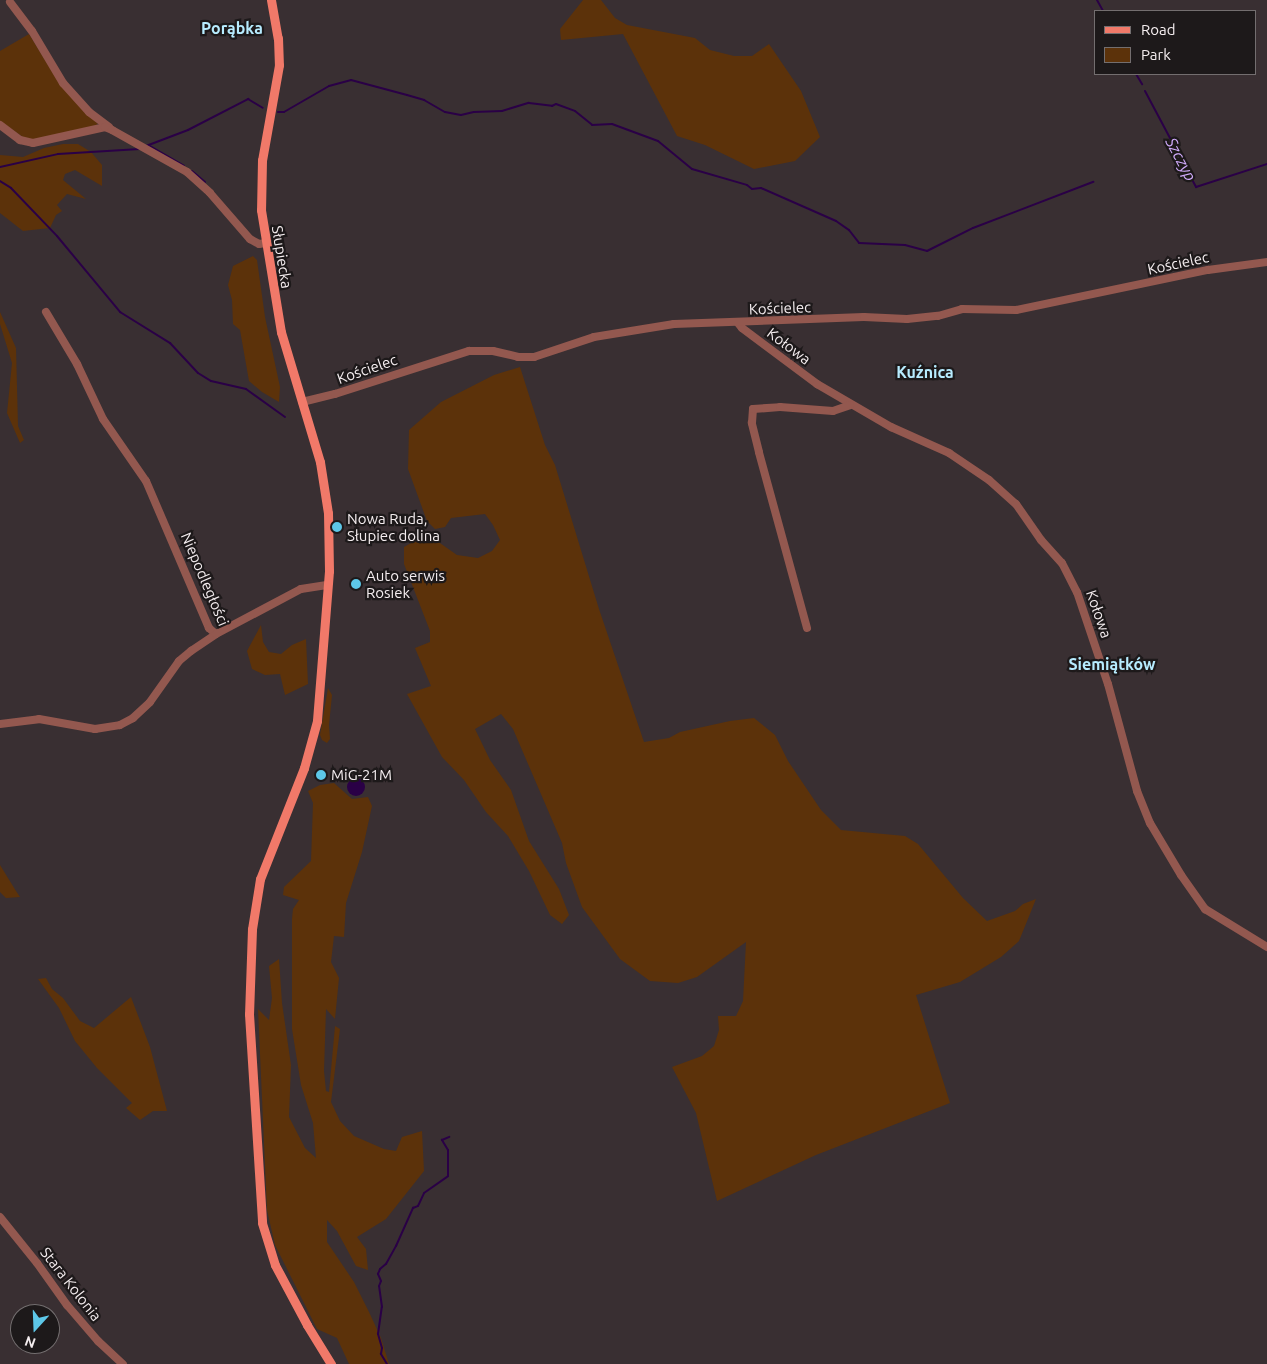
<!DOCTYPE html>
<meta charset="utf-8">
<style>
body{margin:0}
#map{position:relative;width:1267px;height:1364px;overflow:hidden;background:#392f32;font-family:Ubuntu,sans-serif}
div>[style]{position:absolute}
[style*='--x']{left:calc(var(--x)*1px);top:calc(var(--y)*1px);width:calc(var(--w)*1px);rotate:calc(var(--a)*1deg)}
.green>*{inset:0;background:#5c320a}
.water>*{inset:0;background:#2a0046}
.round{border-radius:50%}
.stream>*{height:2px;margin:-1px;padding:0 1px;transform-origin:1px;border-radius:1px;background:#2a0046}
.minor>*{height:8px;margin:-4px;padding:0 4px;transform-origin:4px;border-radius:4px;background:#93584f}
.major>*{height:9px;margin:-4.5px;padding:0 4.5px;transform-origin:4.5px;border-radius:4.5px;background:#f17969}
.dots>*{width:14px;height:14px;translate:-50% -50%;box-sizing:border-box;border:2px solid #1d191a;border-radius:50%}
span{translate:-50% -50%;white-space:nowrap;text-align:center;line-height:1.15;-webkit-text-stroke:4.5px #1d191a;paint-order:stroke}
.street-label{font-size:15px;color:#f4edef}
.poi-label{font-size:15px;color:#f4edef}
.left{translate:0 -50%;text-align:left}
.neighbourhood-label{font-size:16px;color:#b7ecff;font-weight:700}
.water-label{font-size:16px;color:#d1abfc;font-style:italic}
.legend{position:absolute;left:1094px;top:10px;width:162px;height:65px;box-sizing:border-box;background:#1d191a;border:1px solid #736e6f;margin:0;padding:6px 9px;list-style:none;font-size:15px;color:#f4edef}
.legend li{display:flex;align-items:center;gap:10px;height:25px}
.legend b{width:25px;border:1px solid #736e6f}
.north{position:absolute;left:10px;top:1304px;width:50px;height:50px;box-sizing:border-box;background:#1d191a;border:1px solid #736e6f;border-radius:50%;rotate:200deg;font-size:14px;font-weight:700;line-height:20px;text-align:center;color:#f4edef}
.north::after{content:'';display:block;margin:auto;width:18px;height:22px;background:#5dc7e8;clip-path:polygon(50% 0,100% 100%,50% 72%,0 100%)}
</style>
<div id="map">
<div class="green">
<div style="clip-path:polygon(583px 0,601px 0,615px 18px,627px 25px,695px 38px,710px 50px,734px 56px,752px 56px,769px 44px,801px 91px,820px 137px,795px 161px,754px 169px,705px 145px,677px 136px,623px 34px,561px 40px,560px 29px)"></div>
<div style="clip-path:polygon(29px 34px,61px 86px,98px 124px,86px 129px,32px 140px,23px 137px,0 121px,0 51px)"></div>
<div style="clip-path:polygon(63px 144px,78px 144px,91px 152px,102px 165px,102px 186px,75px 170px,65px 174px,63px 180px,86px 199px,67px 194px,57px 205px,62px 211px,56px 215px,50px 228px,23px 231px,0 213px,0 155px,23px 157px,44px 148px)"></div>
<div style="clip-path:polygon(253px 256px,257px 260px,265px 317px,280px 387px,279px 402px,262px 392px,249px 381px,240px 330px,233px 324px,232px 300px,228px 285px,233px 266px)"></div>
<div style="clip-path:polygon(0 312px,16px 348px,18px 426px,24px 440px,20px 443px,7px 413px,12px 363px,0 324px)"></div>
<div style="clip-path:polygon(520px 367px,545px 445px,555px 465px,599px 609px,644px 742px,669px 738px,680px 732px,730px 721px,754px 718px,775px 735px,788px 761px,821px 810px,841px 830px,905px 836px,918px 844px,963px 898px,987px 921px,1015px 911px,1023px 904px,1036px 899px,1019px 941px,1001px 957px,960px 982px,916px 995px,950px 1103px,816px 1155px,717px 1201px,696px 1113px,672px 1067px,702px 1056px,714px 1046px,719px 1030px,718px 1016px,736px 1016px,743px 1001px,746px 942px,697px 977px,678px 983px,650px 981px,620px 959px,582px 907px,566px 863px,562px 843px,513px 729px,501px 714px,475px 729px,490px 760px,511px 790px,529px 841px,559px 889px,569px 915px,562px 924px,550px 915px,529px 871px,508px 836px,486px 812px,464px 780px,442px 757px,407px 694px,431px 686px,415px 648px,430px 642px,430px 631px,404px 564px,404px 547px,427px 534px,457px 555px,478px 558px,492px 551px,500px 540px,493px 525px,485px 514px,451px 518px,445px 527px,435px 529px,427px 521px,408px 469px,409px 430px,441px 402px,494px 375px)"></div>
<div style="clip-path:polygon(261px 625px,263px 642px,269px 652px,281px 654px,292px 645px,306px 639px,308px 684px,285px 695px,280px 674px,265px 675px,252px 669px,247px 651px)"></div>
<div style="clip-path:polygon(328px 688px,332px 695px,329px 725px,330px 739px,327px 743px,322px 740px,320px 735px)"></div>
<div style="clip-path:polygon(334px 783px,352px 799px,368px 797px,372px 806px,362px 852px,346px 903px,344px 937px,334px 936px,331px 962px,339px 978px,335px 1019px,326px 1009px,324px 1071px,326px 1091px,329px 1092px,335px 1026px,340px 1029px,331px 1102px,340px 1121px,354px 1136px,384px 1149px,396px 1151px,402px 1137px,422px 1131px,424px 1171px,386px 1219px,357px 1237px,366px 1249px,368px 1270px,356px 1266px,337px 1231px,327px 1220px,327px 1242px,354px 1282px,369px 1312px,381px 1338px,389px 1364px,349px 1364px,337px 1338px,317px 1329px,275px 1245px,267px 1210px,258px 1009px,269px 1020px,272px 998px,269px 966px,279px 959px,282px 1003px,291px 1065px,289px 1117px,305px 1148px,316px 1158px,313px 1123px,301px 1085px,292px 1029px,292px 919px,293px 909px,299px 900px,283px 895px,284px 887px,311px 861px,313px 803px,308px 791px,320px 785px)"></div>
<div style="clip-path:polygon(0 865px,16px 891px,20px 897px,6px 898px,0 892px)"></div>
<div style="clip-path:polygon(46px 978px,52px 989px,63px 998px,80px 1021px,94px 1028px,131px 997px,150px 1047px,167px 1111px,153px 1111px,140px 1120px,126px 1108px,132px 1103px,97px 1068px,75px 1041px,59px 1008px,38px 979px)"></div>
</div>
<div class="water">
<div class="round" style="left:347px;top:778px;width:18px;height:18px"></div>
</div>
<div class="stream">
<div style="--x:1097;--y:0;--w:13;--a:61"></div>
<div style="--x:1136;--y:74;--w:12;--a:59"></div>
<div style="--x:1145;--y:91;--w:109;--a:62"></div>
<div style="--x:1196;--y:187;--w:75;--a:-17.9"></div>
<div style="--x:278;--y:112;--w:6;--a:0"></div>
<div style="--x:284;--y:112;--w:52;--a:-30"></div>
<div style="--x:329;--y:86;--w:23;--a:-15"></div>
<div style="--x:351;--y:80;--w:58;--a:15"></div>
<div style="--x:407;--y:95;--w:18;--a:16"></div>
<div style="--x:424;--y:100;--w:24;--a:30"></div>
<div style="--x:445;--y:112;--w:16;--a:11"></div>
<div style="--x:461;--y:115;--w:13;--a:-13"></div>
<div style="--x:474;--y:112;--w:28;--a:-2"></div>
<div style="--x:502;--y:111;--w:28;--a:-17"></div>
<div style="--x:529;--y:103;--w:23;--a:7"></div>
<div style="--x:552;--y:106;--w:4;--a:-27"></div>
<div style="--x:556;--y:104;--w:20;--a:20"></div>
<div style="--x:575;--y:111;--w:22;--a:39"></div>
<div style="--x:592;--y:125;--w:20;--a:-3"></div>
<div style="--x:612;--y:124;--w:49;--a:20.3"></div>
<div style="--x:658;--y:141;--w:44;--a:39.5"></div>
<div style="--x:692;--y:169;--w:57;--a:16.2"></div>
<div style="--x:747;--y:185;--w:6;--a:39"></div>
<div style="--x:752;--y:189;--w:9;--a:-6"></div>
<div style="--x:761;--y:188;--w:82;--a:23.7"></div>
<div style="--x:836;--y:221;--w:16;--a:35"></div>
<div style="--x:849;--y:230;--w:16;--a:52"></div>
<div style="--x:859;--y:243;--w:46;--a:2.5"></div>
<div style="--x:905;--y:245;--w:23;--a:15"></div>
<div style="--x:927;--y:251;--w:51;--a:-26.6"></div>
<div style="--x:973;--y:228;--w:129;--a:-21"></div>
<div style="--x:146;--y:146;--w:45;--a:-20.9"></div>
<div style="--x:188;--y:130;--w:68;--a:-27.3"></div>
<div style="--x:248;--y:99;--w:17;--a:31"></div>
<div style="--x:150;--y:146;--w:39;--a:30"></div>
<div style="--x:0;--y:167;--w:59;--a:-12.6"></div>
<div style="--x:58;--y:154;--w:82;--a:-3.5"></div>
<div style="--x:192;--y:171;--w:17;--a:40"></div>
<div style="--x:0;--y:181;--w:13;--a:32"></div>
<div style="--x:11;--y:188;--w:66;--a:46.2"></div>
<div style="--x:57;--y:236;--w:99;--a:50.3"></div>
<div style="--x:120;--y:312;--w:59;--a:31.8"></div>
<div style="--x:170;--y:343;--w:41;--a:47"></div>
<div style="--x:198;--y:373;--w:15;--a:32"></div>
<div style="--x:211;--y:381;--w:36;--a:13"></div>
<div style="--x:246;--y:389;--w:48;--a:35.7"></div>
<div style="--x:387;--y:1364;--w:12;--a:-121"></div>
<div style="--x:381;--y:1354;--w:6;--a:-81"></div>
<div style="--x:382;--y:1348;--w:15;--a:-106"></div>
<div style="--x:378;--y:1334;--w:27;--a:-82"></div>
<div style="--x:382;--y:1307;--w:21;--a:-98"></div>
<div style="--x:379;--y:1286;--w:5;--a:-68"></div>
<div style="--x:381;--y:1281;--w:8;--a:-113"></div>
<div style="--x:378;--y:1274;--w:5;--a:-68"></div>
<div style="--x:380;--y:1269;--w:8;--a:-40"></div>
<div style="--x:386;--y:1264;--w:21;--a:-61"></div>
<div style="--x:396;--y:1246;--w:42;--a:-65.9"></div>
<div style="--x:413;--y:1208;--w:5;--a:-22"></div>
<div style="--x:418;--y:1206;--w:14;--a:-65"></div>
<div style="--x:424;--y:1193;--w:29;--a:-35"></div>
<div style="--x:448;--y:1176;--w:26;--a:-90"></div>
<div style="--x:448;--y:1150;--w:12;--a:-121"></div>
<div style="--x:442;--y:1140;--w:8;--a:-23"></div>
</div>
<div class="minor">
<div style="--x:10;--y:2;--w:36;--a:53"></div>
<div style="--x:32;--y:31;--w:61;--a:59.2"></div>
<div style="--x:63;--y:83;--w:39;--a:48"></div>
<div style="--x:89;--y:112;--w:25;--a:37"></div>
<div style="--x:0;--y:125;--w:25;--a:37"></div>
<div style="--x:20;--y:140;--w:13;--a:13"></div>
<div style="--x:33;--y:143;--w:74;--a:-12.5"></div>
<div style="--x:105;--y:127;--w:8;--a:23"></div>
<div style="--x:112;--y:130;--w:86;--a:29.2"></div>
<div style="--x:187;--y:172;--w:31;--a:42"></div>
<div style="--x:210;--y:193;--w:61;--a:49"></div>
<div style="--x:250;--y:239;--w:10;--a:29"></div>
<div style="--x:259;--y:244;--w:7;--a:-8"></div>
<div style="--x:46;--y:312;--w:61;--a:59.2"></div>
<div style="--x:77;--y:364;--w:61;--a:64.7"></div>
<div style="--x:103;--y:419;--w:75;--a:55.3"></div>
<div style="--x:146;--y:481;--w:160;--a:66.8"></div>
<div style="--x:209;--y:628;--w:9;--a:41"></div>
<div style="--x:738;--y:323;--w:6;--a:51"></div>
<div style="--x:742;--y:328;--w:94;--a:36.7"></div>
<div style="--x:817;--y:384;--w:86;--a:30.2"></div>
<div style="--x:891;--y:427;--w:64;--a:24.1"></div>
<div style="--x:949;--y:453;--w:48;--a:34"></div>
<div style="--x:989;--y:480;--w:36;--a:42"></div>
<div style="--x:1016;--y:504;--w:44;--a:55.2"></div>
<div style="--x:1041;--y:540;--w:31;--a:48"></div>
<div style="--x:1062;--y:563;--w:33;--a:63"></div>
<div style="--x:1077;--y:592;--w:97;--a:71.4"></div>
<div style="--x:1108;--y:684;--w:111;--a:74.8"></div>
<div style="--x:1137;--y:791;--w:35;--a:68"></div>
<div style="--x:1150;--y:823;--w:61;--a:59.2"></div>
<div style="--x:1181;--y:875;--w:42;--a:54.8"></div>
<div style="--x:1205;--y:909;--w:73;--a:31.5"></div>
<div style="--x:302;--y:402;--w:34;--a:-14"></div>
<div style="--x:335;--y:394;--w:141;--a:-17.8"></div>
<div style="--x:469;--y:351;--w:24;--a:0"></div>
<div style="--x:493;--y:351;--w:26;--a:13"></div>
<div style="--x:518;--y:357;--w:16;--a:0"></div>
<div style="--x:534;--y:357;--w:63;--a:-18.4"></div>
<div style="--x:594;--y:337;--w:81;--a:-9.2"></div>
<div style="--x:674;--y:324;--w:190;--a:-2.1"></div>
<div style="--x:864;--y:317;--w:43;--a:2.7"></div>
<div style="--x:907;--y:319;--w:31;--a:-6"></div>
<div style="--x:938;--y:316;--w:25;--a:-16"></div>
<div style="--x:962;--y:309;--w:54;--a:1.1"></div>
<div style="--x:1016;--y:310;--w:196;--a:-11.8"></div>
<div style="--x:1208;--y:270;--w:60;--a:-7.7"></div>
<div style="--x:807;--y:628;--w:182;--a:-105.3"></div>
<div style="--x:759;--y:452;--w:30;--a:-104"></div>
<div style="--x:752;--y:423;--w:14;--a:-86"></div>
<div style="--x:753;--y:409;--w:27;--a:-4"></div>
<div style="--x:780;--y:407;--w:53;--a:4.3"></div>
<div style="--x:833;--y:411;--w:18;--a:-19"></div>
<div style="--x:0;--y:724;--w:39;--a:-7"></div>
<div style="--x:39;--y:719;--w:57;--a:10.1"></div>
<div style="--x:95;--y:729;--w:25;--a:-9"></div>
<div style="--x:120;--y:725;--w:15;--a:-28"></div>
<div style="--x:133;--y:718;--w:23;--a:-43"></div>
<div style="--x:150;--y:702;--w:50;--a:-54.7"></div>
<div style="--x:179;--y:661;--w:16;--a:-40"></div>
<div style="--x:191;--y:651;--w:30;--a:-34"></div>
<div style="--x:216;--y:634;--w:96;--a:-27.9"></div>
<div style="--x:301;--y:589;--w:26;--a:-9"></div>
<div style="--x:0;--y:1217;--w:59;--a:51.2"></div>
<div style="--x:37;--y:1263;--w:52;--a:54.5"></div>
<div style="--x:67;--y:1305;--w:48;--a:49.3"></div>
<div style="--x:98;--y:1341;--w:34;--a:43"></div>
</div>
<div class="major">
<div style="--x:271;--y:0;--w:39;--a:80"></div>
<div style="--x:278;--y:38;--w:27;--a:88"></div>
<div style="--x:279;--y:65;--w:97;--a:100.1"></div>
<div style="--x:262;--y:160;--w:50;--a:91.1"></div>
<div style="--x:261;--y:210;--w:124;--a:80.7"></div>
<div style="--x:281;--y:332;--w:136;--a:73.3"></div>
<div style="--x:320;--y:462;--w:52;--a:81.1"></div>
<div style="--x:328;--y:513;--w:58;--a:89"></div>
<div style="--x:329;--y:571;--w:150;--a:94.6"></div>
<div style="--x:317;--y:721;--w:49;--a:105.5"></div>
<div style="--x:304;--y:768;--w:119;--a:111.6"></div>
<div style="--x:260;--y:879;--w:51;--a:99.1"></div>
<div style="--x:252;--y:929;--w:85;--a:92"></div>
<div style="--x:249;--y:1014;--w:209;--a:86.4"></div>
<div style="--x:262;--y:1223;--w:44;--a:72.8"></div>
<div style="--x:275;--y:1265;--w:68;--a:61.9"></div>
<div style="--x:307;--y:1325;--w:46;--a:58.4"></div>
</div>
<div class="dots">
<div style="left:337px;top:527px;background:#5dc7e8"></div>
<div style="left:356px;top:584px;background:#5dc7e8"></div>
<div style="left:321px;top:775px;background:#5dc7e8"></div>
</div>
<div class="street-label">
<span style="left:282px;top:257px;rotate:81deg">Słupiecka</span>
<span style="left:1178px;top:263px;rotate:-12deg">Kościelec</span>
<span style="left:780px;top:308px;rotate:-2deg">Kościelec</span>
<span style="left:789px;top:346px;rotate:37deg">Kołowa</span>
<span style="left:367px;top:369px;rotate:-19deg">Kościelec</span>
<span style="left:205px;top:579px;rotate:67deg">Niepodległości</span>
<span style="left:1099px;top:614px;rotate:71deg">Kołowa</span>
<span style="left:71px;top:1284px;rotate:52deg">Stara Kolonia</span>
</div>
<div class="poi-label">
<span class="left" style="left:347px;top:527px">Nowa Ruda,<br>Słupiec dolina</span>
<span class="left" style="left:366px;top:584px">Auto serwis<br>Rosiek</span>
<span class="left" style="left:331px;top:775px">MiG-21M</span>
</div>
<div class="neighbourhood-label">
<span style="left:232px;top:28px">Porąbka</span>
<span style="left:925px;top:372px">Kuźnica</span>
<span style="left:1112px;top:664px">Siemiątków</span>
</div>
<div class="water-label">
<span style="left:1181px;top:159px;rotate:62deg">Szczyp</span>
</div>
<ul class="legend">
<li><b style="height:6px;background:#f17969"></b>Road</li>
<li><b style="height:14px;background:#5c320a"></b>Park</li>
</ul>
<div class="north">N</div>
</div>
